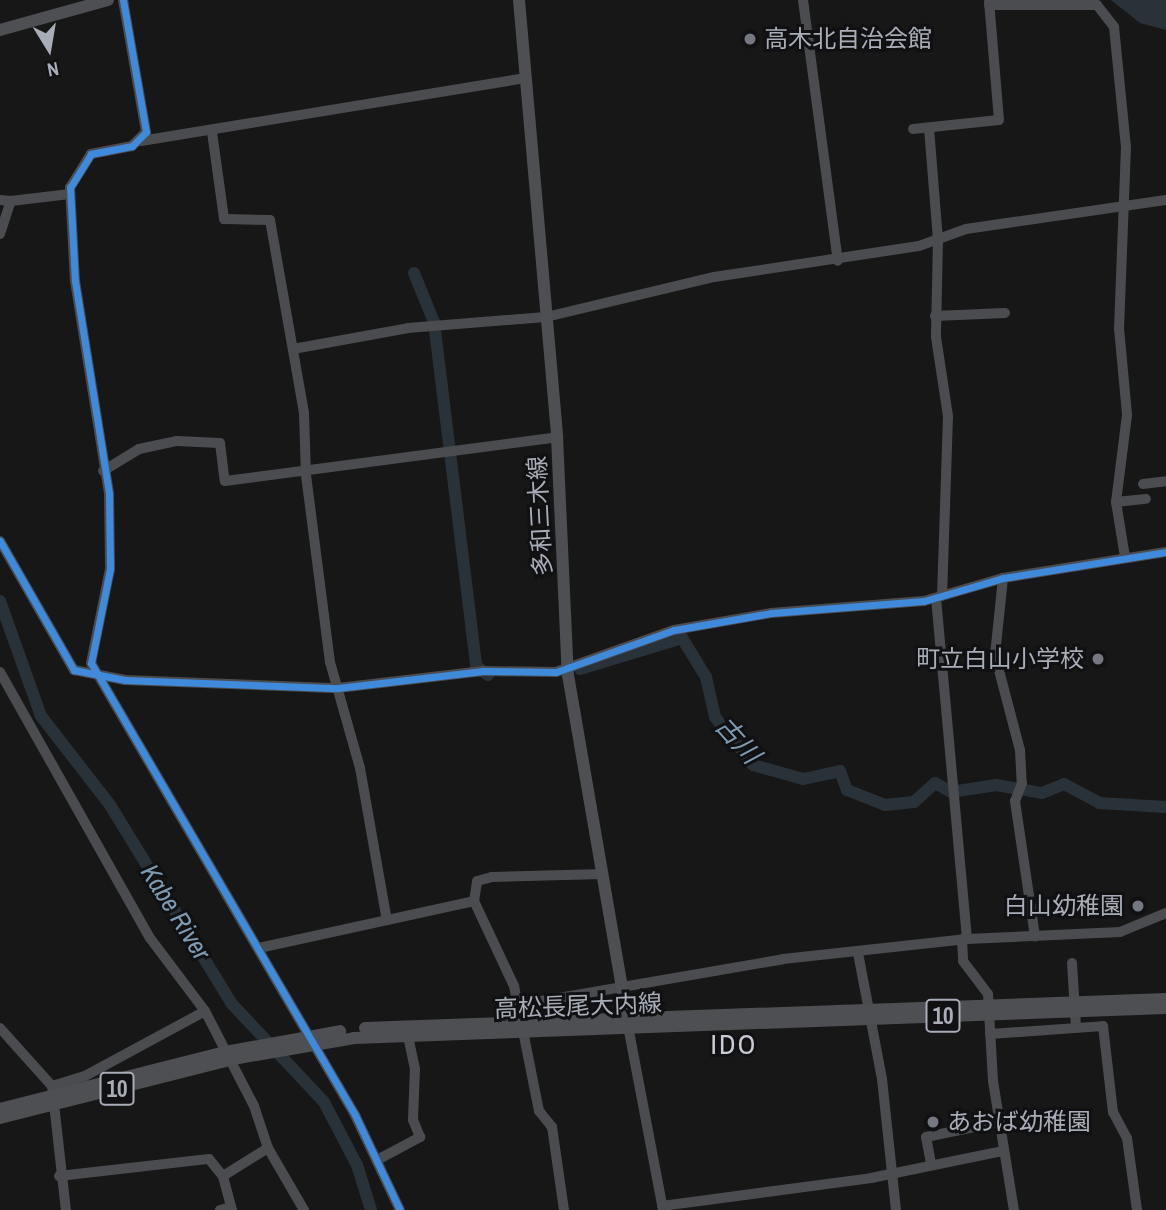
<!DOCTYPE html>
<meta charset="utf-8">
<style>
body{margin:0}
#map{position:relative;width:1166px;height:1210px;overflow:hidden;background:#171717;font-family:"Archivo Narrow","Noto Sans JP",sans-serif}
div>[style]{position:absolute}
[style*='--x']{left:calc(var(--x)*1px);top:calc(var(--y)*1px);width:calc(var(--w)*1px);rotate:calc(var(--a)*1deg)}
.water>*{inset:0;background:#2a3239}
.river>*{height:12px;margin:-6px;padding:0 6px;transform-origin:6px;border-radius:6px;background:#2a3239}
.minor>*{height:10px;margin:-5px;padding:0 5px;transform-origin:5px;border-radius:5px;background:#4b4c50}
.major>*{height:12px;margin:-6px;padding:0 6px;transform-origin:6px;border-radius:6px;background:#4d4f52}
.cycleway>*{height:7px;margin:-3.5px;padding:0 3.5px;transform-origin:3.5px;border-radius:3.5px;background:#408adc}
.dots>*{width:19px;height:19px;translate:-50% -50%;box-sizing:border-box;border:4px solid #111113;border-radius:50%}
span{translate:-50% -50%;white-space:nowrap;text-align:center;line-height:1.15;-webkit-text-stroke:6px #111113;paint-order:stroke}
.shield-label span{padding:2px 5px;background:#111113;border:2px solid;border-radius:5px;-webkit-text-stroke-width:0}
.shield-label{font-size:23px;color:#a8adb8;font-weight:700}
.poi-label{font-size:24px;color:#a8adb8}
.left{translate:0 -50%;text-align:left}
.right{translate:-100% -50%;text-align:right}
.street-label{font-size:24px;color:#a8adb8}
.water-label{font-size:26px;color:#7f9bb3;font-style:italic}
.quarter-label{font-size:28px;color:#c9ccd4;letter-spacing:2px}
.north{position:absolute;left:14px;top:14px;width:70px;height:70px;-webkit-text-stroke:5px #111113;paint-order:stroke;rotate:169deg;font-size:19px;font-weight:700;line-height:28px;text-align:center;color:#a8adb8}
.north::after{content:'';display:block;margin:auto;width:24px;height:32px;background:#a8adb8;clip-path:polygon(50% 0,100% 100%,50% 72%,0 100%)}
</style>
<div id="map">
<div class="water">
<div style="clip-path:polygon(1111px 0,1166px 0,1166px 30px,1140px 23px)"></div>
</div>
<div class="river">
<div style="--x:414;--y:273;--w:53;--a:67.8"></div>
<div style="--x:434;--y:322;--w:347;--a:83"></div>
<div style="--x:476;--y:666;--w:15;--a:37"></div>
<div style="--x:0;--y:601;--w:122;--a:70.4"></div>
<div style="--x:41;--y:716;--w:113;--a:52.2"></div>
<div style="--x:110;--y:805;--w:233;--a:58.5"></div>
<div style="--x:232;--y:1004;--w:134;--a:46.8"></div>
<div style="--x:324;--y:1102;--w:71;--a:62.4"></div>
<div style="--x:357;--y:1165;--w:47;--a:72.7"></div>
<div style="--x:580;--y:669;--w:107;--a:-16.9"></div>
<div style="--x:682;--y:638;--w:46;--a:58.4"></div>
<div style="--x:706;--y:677;--w:41;--a:77.3"></div>
<div style="--x:715;--y:717;--w:61;--a:51.6"></div>
<div style="--x:753;--y:765;--w:52;--a:15.6"></div>
<div style="--x:803;--y:779;--w:38;--a:-12"></div>
<div style="--x:840;--y:771;--w:20;--a:70"></div>
<div style="--x:847;--y:790;--w:41;--a:21.5"></div>
<div style="--x:885;--y:805;--w:29;--a:-6"></div>
<div style="--x:914;--y:802;--w:28;--a:-42"></div>
<div style="--x:935;--y:783;--w:18;--a:29"></div>
<div style="--x:951;--y:792;--w:46;--a:-8.8"></div>
<div style="--x:996;--y:785;--w:47;--a:9.9"></div>
<div style="--x:1042;--y:793;--w:24;--a:-22"></div>
<div style="--x:1064;--y:784;--w:40;--a:28"></div>
<div style="--x:1099;--y:803;--w:67;--a:3.4"></div>
</div>
<div class="minor">
<div style="--x:123;--y:0;--w:134;--a:80.1"></div>
<div style="--x:146;--y:132;--w:20;--a:135"></div>
<div style="--x:132;--y:146;--w:42;--a:169"></div>
<div style="--x:91;--y:154;--w:39;--a:122"></div>
<div style="--x:70;--y:187;--w:94;--a:87"></div>
<div style="--x:75;--y:281;--w:216;--a:80.9"></div>
<div style="--x:109;--y:494;--w:75;--a:89.2"></div>
<div style="--x:110;--y:569;--w:96;--a:101.4"></div>
<div style="--x:91;--y:663;--w:523;--a:59.71"></div>
<div style="--x:355;--y:1115;--w:105;--a:64.7"></div>
<div style="--x:803;--y:0;--w:263;--a:82.4"></div>
<div style="--x:989;--y:5;--w:108;--a:0"></div>
<div style="--x:1097;--y:5;--w:28;--a:52"></div>
<div style="--x:1114;--y:27;--w:121;--a:84.3"></div>
<div style="--x:1126;--y:147;--w:181;--a:92.2"></div>
<div style="--x:1119;--y:328;--w:87;--a:84.7"></div>
<div style="--x:1127;--y:415;--w:88;--a:97.2"></div>
<div style="--x:1116;--y:502;--w:56;--a:80.7"></div>
<div style="--x:929;--y:128;--w:111;--a:85.4"></div>
<div style="--x:938;--y:239;--w:98;--a:91.2"></div>
<div style="--x:936;--y:337;--w:80;--a:81.4"></div>
<div style="--x:948;--y:416;--w:180;--a:91.9"></div>
<div style="--x:913;--y:129;--w:86;--a:-6"></div>
<div style="--x:999;--y:120;--w:119;--a:-94.8"></div>
<div style="--x:212;--y:132;--w:88;--a:82.1"></div>
<div style="--x:224;--y:219;--w:46;--a:1.2"></div>
<div style="--x:270;--y:220;--w:196;--a:80"></div>
<div style="--x:304;--y:413;--w:62;--a:88.2"></div>
<div style="--x:306;--y:475;--w:189;--a:82.7"></div>
<div style="--x:330;--y:662;--w:110;--a:74.2"></div>
<div style="--x:360;--y:768;--w:150;--a:80"></div>
<div style="--x:141;--y:141;--w:389;--a:-9.3"></div>
<div style="--x:0;--y:200;--w:11;--a:5"></div>
<div style="--x:0;--y:234;--w:35;--a:-72"></div>
<div style="--x:11;--y:201;--w:59;--a:-6.8"></div>
<div style="--x:935;--y:316;--w:70;--a:-2.5"></div>
<div style="--x:293;--y:349;--w:117;--a:-10.3"></div>
<div style="--x:408;--y:328;--w:138;--a:-4.6"></div>
<div style="--x:546;--y:317;--w:173;--a:-13.4"></div>
<div style="--x:714;--y:277;--w:207;--a:-8.6"></div>
<div style="--x:919;--y:246;--w:50;--a:-19.9"></div>
<div style="--x:966;--y:229;--w:202;--a:-8.3"></div>
<div style="--x:103;--y:471;--w:42;--a:-31.4"></div>
<div style="--x:139;--y:449;--w:39;--a:-12"></div>
<div style="--x:177;--y:441;--w:43;--a:2.7"></div>
<div style="--x:220;--y:443;--w:38;--a:83"></div>
<div style="--x:225;--y:481;--w:335;--a:-7.5"></div>
<div style="--x:1143;--y:484;--w:23;--a:-7"></div>
<div style="--x:1116;--y:502;--w:30;--a:-6"></div>
<div style="--x:0;--y:541;--w:149;--a:60.2"></div>
<div style="--x:74;--y:670;--w:52;--a:11.1"></div>
<div style="--x:125;--y:680;--w:213;--a:2.2"></div>
<div style="--x:338;--y:688;--w:146;--a:-6.7"></div>
<div style="--x:483;--y:671;--w:73;--a:0.8"></div>
<div style="--x:556;--y:672;--w:125;--a:-19.6"></div>
<div style="--x:674;--y:630;--w:98;--a:-9.9"></div>
<div style="--x:771;--y:613;--w:153;--a:-4.5"></div>
<div style="--x:924;--y:601;--w:82;--a:-16.2"></div>
<div style="--x:1003;--y:578;--w:165;--a:-9.1"></div>
<div style="--x:1003;--y:578;--w:77;--a:95.9"></div>
<div style="--x:995;--y:655;--w:98;--a:75.3"></div>
<div style="--x:1020;--y:750;--w:33;--a:87"></div>
<div style="--x:1022;--y:783;--w:19;--a:111"></div>
<div style="--x:1015;--y:801;--w:137;--a:81.6"></div>
<div style="--x:936;--y:598;--w:342;--a:84.8"></div>
<div style="--x:0;--y:672;--w:305;--a:60.6"></div>
<div style="--x:150;--y:938;--w:91;--a:53"></div>
<div style="--x:205;--y:1011;--w:107;--a:62.7"></div>
<div style="--x:254;--y:1106;--w:44;--a:71.6"></div>
<div style="--x:268;--y:1148;--w:72;--a:59.9"></div>
<div style="--x:962;--y:939;--w:22;--a:87"></div>
<div style="--x:963;--y:961;--w:41;--a:52.9"></div>
<div style="--x:988;--y:994;--w:87;--a:86.7"></div>
<div style="--x:993;--y:1081;--w:131;--a:80.8"></div>
<div style="--x:259;--y:948;--w:220;--a:-12.3"></div>
<div style="--x:858;--y:953;--w:128;--a:79.2"></div>
<div style="--x:882;--y:1079;--w:132;--a:83.9"></div>
<div style="--x:1072;--y:963;--w:63;--a:86.4"></div>
<div style="--x:518;--y:1005;--w:269;--a:-9.8"></div>
<div style="--x:783;--y:959;--w:185;--a:-6.2"></div>
<div style="--x:967;--y:939;--w:153;--a:-2.6"></div>
<div style="--x:1120;--y:932;--w:50;--a:-22.4"></div>
<div style="--x:628;--y:1026;--w:186;--a:79.2"></div>
<div style="--x:0;--y:1028;--w:78;--a:48.1"></div>
<div style="--x:52;--y:1086;--w:125;--a:83.6"></div>
<div style="--x:990;--y:1034;--w:113;--a:-4"></div>
<div style="--x:1103;--y:1026;--w:87;--a:83.4"></div>
<div style="--x:1113;--y:1112;--w:30;--a:62"></div>
<div style="--x:1127;--y:1138;--w:73;--a:82.1"></div>
<div style="--x:52;--y:1086;--w:34;--a:-17"></div>
<div style="--x:85;--y:1076;--w:136;--a:-28.4"></div>
<div style="--x:379;--y:1159;--w:47;--a:-28.2"></div>
<div style="--x:420;--y:1137;--w:18;--a:-112"></div>
<div style="--x:413;--y:1120;--w:51;--a:-87.8"></div>
<div style="--x:415;--y:1069;--w:39;--a:-102"></div>
<div style="--x:931;--y:1163;--w:26;--a:-101"></div>
<div style="--x:926;--y:1137;--w:75;--a:-11.6"></div>
<div style="--x:59;--y:1176;--w:151;--a:-6.5"></div>
<div style="--x:209;--y:1159;--w:22;--a:51"></div>
<div style="--x:662;--y:1206;--w:211;--a:-7.6"></div>
<div style="--x:871;--y:1178;--w:135;--a:-11.6"></div>
<div style="--x:220;--y:1210;--w:11;--a:-15"></div>
<div style="--x:232;--y:1210;--w:35;--a:-105"></div>
<div style="--x:223;--y:1176;--w:53;--a:-31.9"></div>
<div style="--x:564;--y:1210;--w:84;--a:-98.2"></div>
<div style="--x:552;--y:1127;--w:21;--a:-129"></div>
<div style="--x:539;--y:1111;--w:127;--a:-101.3"></div>
<div style="--x:514;--y:986;--w:94;--a:-115.2"></div>
<div style="--x:474;--y:901;--w:20;--a:-81"></div>
<div style="--x:477;--y:881;--w:16;--a:-15"></div>
<div style="--x:492;--y:877;--w:111;--a:-1.5"></div>
</div>
<div class="major">
<div style="--x:519;--y:0;--w:439;--a:85"></div>
<div style="--x:557;--y:437;--w:238;--a:87.4"></div>
<div style="--x:568;--y:675;--w:352;--a:80.2"></div>
<div style="--x:0;--y:30;--w:112;--a:-15.5"></div>
<div style="--x:365;--y:1028;--w:802;--a:-2.07"></div>
<div style="--x:0;--y:1109;--w:232;--a:-14.2"></div>
<div style="--x:225;--y:1052;--w:117;--a:-10.3"></div>
<div style="--x:0;--y:1118;--w:240;--a:-14.2"></div>
<div style="--x:233;--y:1059;--w:123;--a:-9.8"></div>
<div style="--x:354;--y:1038;--w:813;--a:-2.12"></div>
</div>
<div class="cycleway">
<div style="--x:123;--y:0;--w:134;--a:80.1"></div>
<div style="--x:146;--y:132;--w:20;--a:135"></div>
<div style="--x:132;--y:146;--w:42;--a:169"></div>
<div style="--x:91;--y:154;--w:39;--a:122"></div>
<div style="--x:70;--y:187;--w:94;--a:87"></div>
<div style="--x:75;--y:281;--w:216;--a:80.9"></div>
<div style="--x:109;--y:494;--w:75;--a:89.2"></div>
<div style="--x:110;--y:569;--w:96;--a:101.4"></div>
<div style="--x:91;--y:663;--w:523;--a:59.71"></div>
<div style="--x:355;--y:1115;--w:105;--a:64.7"></div>
<div style="--x:0;--y:541;--w:149;--a:60.2"></div>
<div style="--x:74;--y:670;--w:52;--a:11.1"></div>
<div style="--x:125;--y:680;--w:213;--a:2.2"></div>
<div style="--x:338;--y:688;--w:146;--a:-6.7"></div>
<div style="--x:483;--y:671;--w:73;--a:0.8"></div>
<div style="--x:556;--y:672;--w:125;--a:-19.6"></div>
<div style="--x:674;--y:630;--w:98;--a:-9.9"></div>
<div style="--x:771;--y:613;--w:153;--a:-4.5"></div>
<div style="--x:924;--y:601;--w:82;--a:-16.2"></div>
<div style="--x:1003;--y:578;--w:165;--a:-9.1"></div>
</div>
<div class="dots">
<div style="left:750px;top:39px;background:#757880"></div>
<div style="left:1098px;top:659px;background:#757880"></div>
<div style="left:1138px;top:906px;background:#757880"></div>
<div style="left:933px;top:1122px;background:#757880"></div>
</div>
<div class="shield-label">
<span style="left:943px;top:1016px">10</span>
<span style="left:117px;top:1089px">10</span>
</div>
<div class="poi-label">
<span class="left" style="left:764px;top:39px">高木北自治会館</span>
<span class="right" style="left:1084px;top:659px">町立白山小学校</span>
<span class="right" style="left:1124px;top:906px">白山幼稚園</span>
<span class="left" style="left:947px;top:1122px">あおば幼稚園</span>
</div>
<div class="street-label">
<span style="left:540px;top:516px;rotate:-93deg">多和三木線</span>
<span style="left:578px;top:1006px;rotate:-2deg">高松長尾大内線</span>
</div>
<div class="water-label">
<span style="left:738px;top:740px;rotate:48deg">古川</span>
<span style="left:176px;top:912px;rotate:58deg">Kabe River</span>
</div>
<div class="quarter-label">
<span style="left:734px;top:1044px">IDO</span>
</div>
<div class="north">N</div>
</div>
